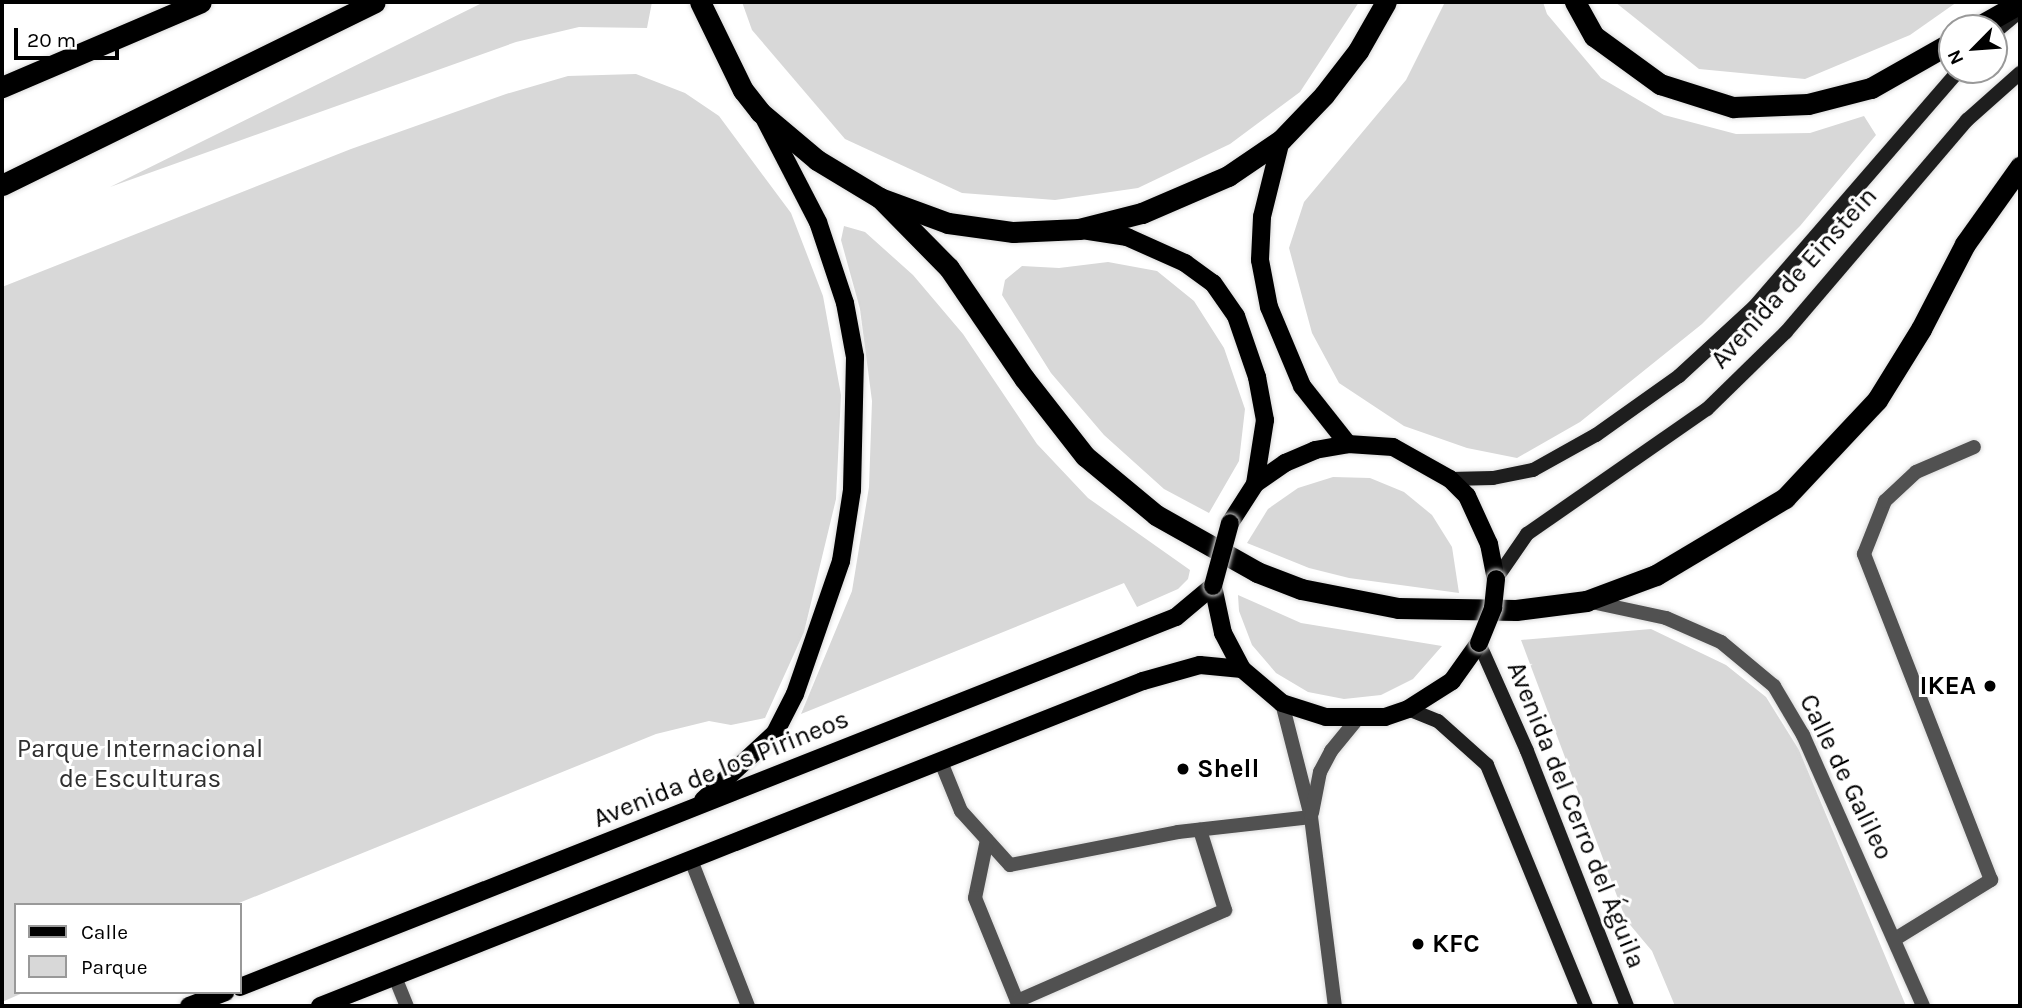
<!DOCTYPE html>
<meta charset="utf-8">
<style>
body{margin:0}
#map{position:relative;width:2022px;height:1008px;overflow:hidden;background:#fff;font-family:Karla,sans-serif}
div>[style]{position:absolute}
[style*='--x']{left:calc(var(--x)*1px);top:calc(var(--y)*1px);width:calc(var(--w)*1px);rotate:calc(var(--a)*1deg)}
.green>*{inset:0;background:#d8d8d8}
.roads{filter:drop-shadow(0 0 2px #dbdbdb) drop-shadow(0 0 2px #dbdbdb)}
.lane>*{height:14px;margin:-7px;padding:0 7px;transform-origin:7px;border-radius:7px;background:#515151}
.street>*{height:14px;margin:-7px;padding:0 7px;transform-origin:7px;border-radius:7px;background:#515151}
.secondary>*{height:14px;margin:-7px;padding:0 7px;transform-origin:7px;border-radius:7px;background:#1e1e1e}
.primary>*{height:18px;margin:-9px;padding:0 9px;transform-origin:9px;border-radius:9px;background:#000}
.highway>*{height:21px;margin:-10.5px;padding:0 10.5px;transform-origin:10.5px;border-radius:10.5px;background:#000}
.bridges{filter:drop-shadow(0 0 2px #dbdbdb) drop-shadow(0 0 2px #dbdbdb)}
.primary-bridge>*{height:18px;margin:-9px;padding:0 9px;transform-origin:9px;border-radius:9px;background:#000}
.dots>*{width:19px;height:19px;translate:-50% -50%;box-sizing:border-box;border:4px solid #fff;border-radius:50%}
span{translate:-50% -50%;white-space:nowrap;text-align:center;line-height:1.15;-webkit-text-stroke:6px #fff;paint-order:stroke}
.street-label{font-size:26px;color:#000}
.poi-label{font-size:26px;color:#000;font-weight:700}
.right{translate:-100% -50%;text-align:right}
.left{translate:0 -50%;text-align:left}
.park-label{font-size:26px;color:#2f2f2f}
.frame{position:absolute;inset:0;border:4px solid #000;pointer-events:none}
.legend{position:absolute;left:14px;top:903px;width:228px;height:91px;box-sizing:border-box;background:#fff;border:2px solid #999;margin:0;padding:9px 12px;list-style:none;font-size:21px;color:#000}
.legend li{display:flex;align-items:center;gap:14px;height:35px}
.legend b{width:35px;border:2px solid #999}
.north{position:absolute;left:1938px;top:14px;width:70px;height:70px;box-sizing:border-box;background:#fff;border:2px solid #999;border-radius:50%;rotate:245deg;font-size:19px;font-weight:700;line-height:28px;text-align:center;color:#000}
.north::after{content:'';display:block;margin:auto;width:24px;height:32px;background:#000;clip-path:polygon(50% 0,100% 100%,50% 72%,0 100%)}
.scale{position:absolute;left:14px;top:28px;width:105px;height:32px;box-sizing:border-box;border:4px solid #000;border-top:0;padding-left:9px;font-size:21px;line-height:24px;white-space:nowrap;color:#000;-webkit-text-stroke:5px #fff;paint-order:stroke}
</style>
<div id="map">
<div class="green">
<div style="clip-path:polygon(484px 2px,652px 2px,647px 28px,579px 27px,516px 42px,110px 187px)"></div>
<div style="clip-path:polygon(742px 2px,1359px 2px,1300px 92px,1230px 144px,1138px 188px,1055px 200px,962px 193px,845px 139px,752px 30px)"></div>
<div style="clip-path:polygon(1445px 2px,1543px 2px,1547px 14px,1601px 78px,1664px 115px,1736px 134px,1810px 133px,1864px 116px,1876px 135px,1800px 226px,1702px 324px,1580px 422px,1517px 458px,1467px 448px,1404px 426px,1339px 383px,1312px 333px,1289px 248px,1304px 202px,1406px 80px)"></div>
<div style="clip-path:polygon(1615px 2px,1957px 2px,1910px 35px,1805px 79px,1699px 69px)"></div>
<div style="clip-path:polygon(636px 74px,685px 93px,719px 116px,791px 213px,823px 296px,841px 395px,836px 499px,804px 632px,765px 718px,731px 725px,709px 721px,656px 734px,234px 905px,16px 905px,16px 992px,25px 992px,2px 1002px,2px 287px,351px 149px,506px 94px,568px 76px)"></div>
<div style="clip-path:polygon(844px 226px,865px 232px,913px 275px,963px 334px,1037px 444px,1088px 498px,1190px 570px,1188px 579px,1178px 589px,1137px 607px,1124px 583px,801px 714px,852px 591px,869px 487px,872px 401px,860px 309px,841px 240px)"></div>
<div style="clip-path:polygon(1108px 262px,1157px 271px,1194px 301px,1224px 348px,1245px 409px,1239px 461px,1209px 513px,1164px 489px,1104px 435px,1051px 373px,1002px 295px,1005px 280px,1022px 266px,1059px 268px)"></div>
<div style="clip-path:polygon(1333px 477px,1370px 478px,1404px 492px,1432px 515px,1452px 547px,1459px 593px,1349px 578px,1309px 568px,1247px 543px,1268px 509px,1298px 488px)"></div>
<div style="clip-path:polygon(1238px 595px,1301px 623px,1442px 646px,1413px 679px,1381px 695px,1344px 699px,1308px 692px,1276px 673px,1252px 645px,1239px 611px)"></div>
<div style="clip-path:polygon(1651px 629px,1726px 665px,1766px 697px,1799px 750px,1906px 1006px,1675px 1006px,1652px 951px,1626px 920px,1521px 640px)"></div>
</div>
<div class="roads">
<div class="lane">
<div style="--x:941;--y:762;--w:53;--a:67.8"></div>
<div style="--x:961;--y:811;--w:73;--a:47.8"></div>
<div style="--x:1010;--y:865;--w:171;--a:-11.1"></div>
<div style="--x:1178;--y:832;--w:134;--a:-6.4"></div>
<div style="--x:987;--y:840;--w:59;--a:101.7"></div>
<div style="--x:975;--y:898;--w:111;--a:67.8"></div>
<div style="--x:1017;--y:1001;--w:227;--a:-23.6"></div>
<div style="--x:1225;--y:910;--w:84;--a:-107.4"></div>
<div style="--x:691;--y:860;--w:157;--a:68.7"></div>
<div style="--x:1895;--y:939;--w:113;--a:-31.6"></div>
<div style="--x:1991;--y:880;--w:350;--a:-111.3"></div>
<div style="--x:1864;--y:554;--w:57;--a:-68.4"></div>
<div style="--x:1885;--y:501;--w:42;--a:-43.1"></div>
<div style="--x:1916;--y:472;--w:63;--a:-23.3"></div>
<div style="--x:395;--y:977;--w:31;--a:68"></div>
</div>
<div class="street">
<div style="--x:1587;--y:601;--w:81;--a:12.1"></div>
<div style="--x:1666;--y:618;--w:60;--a:23.6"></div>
<div style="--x:1721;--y:642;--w:69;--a:39.7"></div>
<div style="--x:1774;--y:686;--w:57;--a:59.4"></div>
<div style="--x:1803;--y:735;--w:296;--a:66.1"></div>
<div style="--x:1282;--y:703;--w:118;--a:75.7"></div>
<div style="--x:1311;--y:817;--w:191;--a:82.8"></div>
<div style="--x:1312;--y:813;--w:42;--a:-79"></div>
<div style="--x:1320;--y:772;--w:24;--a:-62"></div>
<div style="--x:1331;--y:751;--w:43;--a:-50.7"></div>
</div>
<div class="secondary">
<div style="--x:1994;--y:33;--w:33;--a:-40"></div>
<div style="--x:1450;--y:479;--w:43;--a:-1.3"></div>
<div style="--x:1493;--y:478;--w:41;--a:-11.3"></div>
<div style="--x:1533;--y:470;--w:72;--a:-29.1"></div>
<div style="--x:1596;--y:435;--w:102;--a:-35.4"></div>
<div style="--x:1679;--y:376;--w:102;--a:-42.6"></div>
<div style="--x:1754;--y:307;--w:313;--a:-49.1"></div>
<div style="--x:1496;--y:579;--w:55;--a:-55.4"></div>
<div style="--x:1527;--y:534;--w:219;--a:-34.8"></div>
<div style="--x:1707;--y:409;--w:110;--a:-44.3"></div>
<div style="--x:1786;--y:332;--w:279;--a:-49.5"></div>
<div style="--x:1967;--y:120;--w:71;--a:-41.6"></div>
<div style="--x:1479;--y:643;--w:118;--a:66"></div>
<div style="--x:1527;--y:751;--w:274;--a:68.6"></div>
<div style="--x:1408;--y:709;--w:32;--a:22"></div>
<div style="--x:1438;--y:721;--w:66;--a:41.9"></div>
<div style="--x:1487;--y:765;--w:261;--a:67.7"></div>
</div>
<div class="primary">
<div style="--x:1281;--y:140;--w:79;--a:103.9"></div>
<div style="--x:1262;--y:217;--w:43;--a:92.7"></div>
<div style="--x:1260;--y:260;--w:48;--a:79.2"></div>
<div style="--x:1269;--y:307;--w:86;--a:67.3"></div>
<div style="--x:1302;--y:386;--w:74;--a:51.6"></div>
<div style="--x:1082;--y:230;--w:46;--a:8.8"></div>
<div style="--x:1127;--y:237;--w:64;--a:24.1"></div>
<div style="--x:1185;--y:263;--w:34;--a:36"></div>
<div style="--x:1213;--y:283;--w:40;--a:55.1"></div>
<div style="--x:1236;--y:316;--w:65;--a:71"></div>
<div style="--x:1257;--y:377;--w:44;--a:79.5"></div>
<div style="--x:1265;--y:420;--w:65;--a:98.9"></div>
<div style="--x:1230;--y:523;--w:46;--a:-57.3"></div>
<div style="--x:1255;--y:484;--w:37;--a:-35"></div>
<div style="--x:1285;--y:463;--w:33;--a:-23"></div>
<div style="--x:1315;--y:450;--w:34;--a:-10"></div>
<div style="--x:1348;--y:444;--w:45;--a:3.8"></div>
<div style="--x:1393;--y:447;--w:65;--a:29.3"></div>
<div style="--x:1450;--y:479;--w:24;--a:45"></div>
<div style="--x:1467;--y:496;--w:53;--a:65.4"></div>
<div style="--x:1489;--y:544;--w:36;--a:79"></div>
<div style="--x:1213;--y:586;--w:48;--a:78"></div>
<div style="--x:1223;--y:633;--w:41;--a:62.2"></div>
<div style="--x:1242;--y:669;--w:52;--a:40.4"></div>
<div style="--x:1282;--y:703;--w:46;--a:17.7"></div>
<div style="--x:1326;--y:717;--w:59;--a:0"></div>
<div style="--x:1385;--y:717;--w:24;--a:-19"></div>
<div style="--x:1408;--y:709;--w:52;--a:-32.5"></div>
<div style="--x:1452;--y:681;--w:47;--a:-54.6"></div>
<div style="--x:703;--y:800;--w:98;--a:-42.9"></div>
<div style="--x:775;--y:733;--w:44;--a:-62.9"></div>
<div style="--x:795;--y:694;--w:141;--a:-70.9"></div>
<div style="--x:841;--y:561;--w:72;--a:-81.2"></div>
<div style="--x:852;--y:490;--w:133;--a:-88.7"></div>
<div style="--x:855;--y:357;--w:55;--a:-100.5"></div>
<div style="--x:845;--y:303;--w:85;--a:-108.4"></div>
<div style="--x:818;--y:222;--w:117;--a:-117.4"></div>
<div style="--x:240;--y:987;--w:1006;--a:-21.57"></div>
<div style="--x:1176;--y:617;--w:48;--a:-40"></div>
<div style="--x:189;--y:1006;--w:39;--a:-21"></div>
<div style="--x:320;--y:1006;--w:885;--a:-21.55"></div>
<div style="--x:1143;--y:681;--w:59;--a:-15.7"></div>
<div style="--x:1200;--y:665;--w:42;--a:5.4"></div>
</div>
<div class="highway">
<div style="--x:700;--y:2;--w:98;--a:64"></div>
<div style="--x:743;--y:90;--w:28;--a:52"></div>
<div style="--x:760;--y:112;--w:75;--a:40.1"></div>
<div style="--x:817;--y:160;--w:74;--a:31.1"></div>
<div style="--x:880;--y:198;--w:72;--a:20.2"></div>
<div style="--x:948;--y:223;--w:66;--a:7.9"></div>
<div style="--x:1013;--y:232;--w:66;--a:-2.6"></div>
<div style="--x:1079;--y:229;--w:65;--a:-14.3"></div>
<div style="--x:1142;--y:213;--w:94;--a:-23.3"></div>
<div style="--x:1228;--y:176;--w:64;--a:-34.2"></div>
<div style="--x:1281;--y:140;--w:62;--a:-46.3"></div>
<div style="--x:1324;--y:95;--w:56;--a:-52.3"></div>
<div style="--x:1358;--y:51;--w:56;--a:-60.3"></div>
<div style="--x:1575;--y:2;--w:39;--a:61"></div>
<div style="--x:1594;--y:36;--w:82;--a:36"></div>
<div style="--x:1660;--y:84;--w:77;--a:17.5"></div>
<div style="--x:1733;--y:107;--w:75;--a:-2.3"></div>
<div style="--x:1808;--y:104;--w:65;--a:-14.3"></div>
<div style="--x:1871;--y:88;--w:93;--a:-29.6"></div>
<div style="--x:1976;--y:28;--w:51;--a:-29.6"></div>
<div style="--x:2;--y:87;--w:216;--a:-23.1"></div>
<div style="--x:2;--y:185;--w:415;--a:-26.1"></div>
<div style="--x:880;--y:198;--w:98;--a:45.4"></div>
<div style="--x:949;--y:268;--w:133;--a:55.7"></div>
<div style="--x:1024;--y:378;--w:99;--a:52"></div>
<div style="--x:1085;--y:456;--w:92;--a:39.7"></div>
<div style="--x:1156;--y:515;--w:116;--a:29.4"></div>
<div style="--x:1257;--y:572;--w:47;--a:21.1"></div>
<div style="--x:1301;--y:589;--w:99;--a:11.1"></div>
<div style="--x:1398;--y:608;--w:118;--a:1"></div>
<div style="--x:1516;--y:610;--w:71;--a:-7.3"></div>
<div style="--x:1586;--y:601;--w:75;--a:-20.4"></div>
<div style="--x:1656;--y:575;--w:150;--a:-30.8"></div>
<div style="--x:1785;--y:498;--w:134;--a:-46.8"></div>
<div style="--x:1877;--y:400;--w:84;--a:-58.2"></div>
<div style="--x:1921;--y:329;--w:96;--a:-62.6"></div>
<div style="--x:1965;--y:244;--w:95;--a:-54.5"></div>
</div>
</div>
<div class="bridges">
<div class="primary-bridge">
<div style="--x:1213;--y:586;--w:65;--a:-74.9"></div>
<div style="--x:1479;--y:643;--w:38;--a:-68"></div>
<div style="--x:1493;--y:608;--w:29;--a:-84"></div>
</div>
</div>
<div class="dots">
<div style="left:1990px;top:686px;background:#000"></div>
<div style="left:1183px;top:769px;background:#000"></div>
<div style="left:1418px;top:944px;background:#000"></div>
</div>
<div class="street-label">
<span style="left:1794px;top:278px;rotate:-48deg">Avenida de Einstein</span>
<span style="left:721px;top:769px;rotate:-22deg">Avenida de los Pirineos</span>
<span style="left:1846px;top:777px;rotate:64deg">Calle de Galileo</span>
<span style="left:1576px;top:815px;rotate:68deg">Avenida del Cerro del Águila</span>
</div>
<div class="poi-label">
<span class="right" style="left:1976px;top:686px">IKEA</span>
<span class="left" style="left:1197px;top:769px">Shell</span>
<span class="left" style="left:1432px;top:944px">KFC</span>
</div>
<div class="park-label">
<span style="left:140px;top:764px">Parque Internacional<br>de Esculturas</span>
</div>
<div class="frame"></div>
<ul class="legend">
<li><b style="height:9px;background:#000"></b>Calle</li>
<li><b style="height:19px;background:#d8d8d8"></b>Parque</li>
</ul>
<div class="north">N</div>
<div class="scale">20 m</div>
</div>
